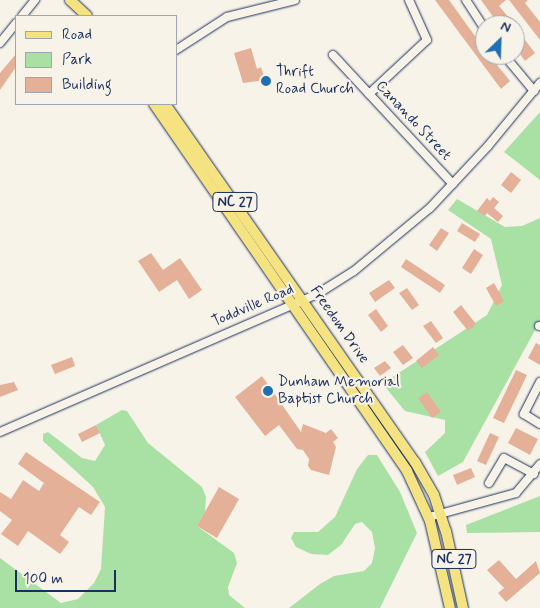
<!DOCTYPE html>
<style>
body{margin:0}
#map{position:relative;width:540px;height:608px;overflow:hidden;background:#f7f3e8;font-family:Mynerve,sans-serif}
div>[style]{position:absolute}
[style*='--x']{left:calc(var(--x)*1px);top:calc(var(--y)*1px);width:calc(var(--w)*1px);rotate:calc(var(--a)*1deg)}
.green>*{inset:0;background:#a9e1a5}
.building>*{inset:0;background:#e4b098}
.roads{filter:drop-shadow(0 0 1px #1b2f5e) drop-shadow(0 0 1px #1b2f5e)}
.minor>*{height:8px;margin:-4px;padding:0 4px;transform-origin:4px;border-radius:4px;background:#f7f3e8}
.major>*{height:10px;margin:-5px;padding:0 5px;transform-origin:5px;border-radius:5px;background:#f5e382}
.dots>*{width:14px;height:14px;translate:-50% -50%;box-sizing:border-box;border:2px solid #f7f3e8;border-radius:50%}
span{translate:-50% -50%;white-space:nowrap;text-align:center;line-height:1.15;-webkit-text-stroke:4.5px #f7f3e8;paint-order:stroke}
.shield-label span{padding:1px 4px;background:#f7f3e8;border:1px solid;border-radius:4px;-webkit-text-stroke-width:0}
.shield-label{font-size:14px;color:#1b2f5e;font-weight:700}
.poi-label{font-size:15px;color:#1b2f5e}
.left{translate:0 -50%;text-align:left}
.street-label{font-size:15px;color:#1b2f5e}
.legend{position:absolute;left:15px;top:15px;width:162px;height:90px;box-sizing:border-box;background:#f7f3e8;border:1px solid #9fa5b1;margin:0;padding:6px 9px;list-style:none;font-size:15px;color:#1b2f5e}
.legend li{display:flex;align-items:center;gap:10px;height:25px}
.legend b{width:25px;border:1px solid #9fa5b1}
.north{position:absolute;left:475px;top:15px;width:50px;height:50px;box-sizing:border-box;background:#f7f3e8;border:1px solid #9fa5b1;border-radius:50%;rotate:24deg;font-size:14px;font-weight:700;line-height:20px;text-align:center;color:#1b2f5e}
.north::after{content:'';display:block;margin:auto;width:18px;height:22px;background:#1f6fb2;clip-path:polygon(50% 0,100% 100%,50% 72%,0 100%)}
.scale{position:absolute;left:15px;top:570px;width:101px;height:22px;box-sizing:border-box;border:2px solid #1b2f5e;border-top:0;padding-left:6px;font-size:15px;line-height:18px;white-space:nowrap;color:#1b2f5e;-webkit-text-stroke:4px #f7f3e8;paint-order:stroke}
</style>
<div id="map">
<div class="green">
<div style="clip-path:polygon(540px 112px,540px 180px,504px 152px)"></div>
<div style="clip-path:polygon(457px 199px,505px 227px,522px 226px,540px 218px,540px 321px,463px 462px,438px 476px,425px 452px,445px 433px,445px 420px,405px 411px,386px 388px,385px 382px,487px 315px,502px 285px,491px 239px,448px 210px)"></div>
<div style="clip-path:polygon(122px 410px,127px 411px,148px 443px,202px 487px,206px 497px,205px 512px,197px 526px,234px 553px,237px 563px,228px 587px,229px 595px,245px 608px,0 608px,0 558px,61px 603px,78px 599px,94px 583px,101px 569px,105px 507px,93px 487px,43px 441px,43px 434px,48px 432px,82px 458px,95px 461px,105px 445px,96px 425px)"></div>
<div style="clip-path:polygon(368px 455px,377px 455px,400px 492px,417px 533px,380px 608px,289px 608px,320px 584px,334px 576px,364px 571px,372px 563px,375px 548px,372px 532px,362px 522px,355px 524px,341px 545px,328px 555px,311px 554px,296px 547px,291px 538px,294px 532px,318px 532px,335px 517px,357px 469px)"></div>
<div style="clip-path:polygon(540px 496px,540px 532px,467px 533px,466px 525px)"></div>
</div>
<div class="building">
<div style="clip-path:polygon(435px 0,449px 0,485px 50px,485px 55px,489px 55px,510px 81px,501px 89px)"></div>
<div style="clip-path:polygon(481px 0,506px 0,499px 6px,515px 25px,499px 25px)"></div>
<div style="clip-path:polygon(509px 0,528px 0,525px 3px,540px 22px,540px 40px)"></div>
<div style="clip-path:polygon(515px 27px,535px 53px,525px 61px,515px 47px)"></div>
<div style="clip-path:polygon(251px 48px,257px 69px,261px 67px,265px 80px,243px 83px,234px 53px)"></div>
<div style="clip-path:polygon(16px 54px,16px 67px,0 90px,0 73px)"></div>
<div style="clip-path:polygon(511px 172px,521px 180px,511px 193px,501px 185px)"></div>
<div style="clip-path:polygon(493px 197px,499px 202px,494px 208px,503px 216px,498px 222px,487px 213px,485px 216px,477px 211px,487px 198px,490px 201px)"></div>
<div style="clip-path:polygon(462px 223px,480px 234px,475px 242px,457px 231px)"></div>
<div style="clip-path:polygon(441px 228px,449px 233px,437px 251px,429px 245px)"></div>
<div style="clip-path:polygon(474px 249px,483px 255px,471px 274px,462px 268px)"></div>
<div style="clip-path:polygon(151px 253px,163px 270px,180px 258px,202px 290px,189px 299px,177px 280px,159px 292px,138px 261px)"></div>
<div style="clip-path:polygon(406px 259px,445px 285px,440px 293px,401px 267px)"></div>
<div style="clip-path:polygon(389px 280px,395px 288px,375px 302px,369px 293px)"></div>
<div style="clip-path:polygon(494px 283px,504px 301px,496px 306px,486px 288px)"></div>
<div style="clip-path:polygon(407px 288px,419px 305px,412px 310px,399px 293px)"></div>
<div style="clip-path:polygon(461px 305px,476px 324px,468px 331px,453px 312px)"></div>
<div style="clip-path:polygon(376px 309px,388px 326px,381px 332px,368px 315px)"></div>
<div style="clip-path:polygon(431px 321px,443px 338px,436px 343px,423px 326px)"></div>
<div style="clip-path:polygon(536px 343px,540px 345px,540px 365px,528px 358px)"></div>
<div style="clip-path:polygon(403px 345px,413px 358px,403px 365px,393px 352px)"></div>
<div style="clip-path:polygon(433px 347px,439px 355px,422px 368px,416px 361px)"></div>
<div style="clip-path:polygon(72px 357px,75px 366px,55px 374px,51px 365px)"></div>
<div style="clip-path:polygon(385px 361px,391px 368px,380px 376px,374px 368px)"></div>
<div style="clip-path:polygon(516px 370px,527px 375px,504px 423px,493px 418px)"></div>
<div style="clip-path:polygon(262px 376px,301px 432px,303px 424px,326px 433px,331px 429px,338px 438px,333px 442px,336px 447px,329px 475px,311px 470px,308px 466px,309px 459px,303px 450px,297px 449px,279px 425px,265px 436px,235px 397px)"></div>
<div style="clip-path:polygon(14px 382px,18px 390px,0 397px,0 385px)"></div>
<div style="clip-path:polygon(427px 392px,441px 412px,432px 418px,418px 398px)"></div>
<div style="clip-path:polygon(96px 425px,100px 433px,82px 442px,78px 434px)"></div>
<div style="clip-path:polygon(516px 428px,538px 439px,530px 455px,508px 443px)"></div>
<div style="clip-path:polygon(490px 433px,499px 437px,486px 465px,477px 461px)"></div>
<div style="clip-path:polygon(26px 452px,100px 502px,91px 515px,79px 507px,60px 535px,69px 542px,60px 554px,28px 531px,18px 546px,1px 534px,12px 520px,0 511px,0 492px,11px 499px,23px 480px,39px 491px,44px 483px,18px 464px)"></div>
<div style="clip-path:polygon(471px 468px,475px 477px,457px 485px,453px 475px)"></div>
<div style="clip-path:polygon(219px 487px,239px 499px,217px 538px,197px 526px)"></div>
<div style="clip-path:polygon(499px 560px,516px 579px,536px 561px,540px 573px,506px 602px,498px 593px,504px 588px,487px 570px)"></div>
</div>
<div class="roads">
<div class="minor">
<div style="--x:466;--y:0;--w:35;--a:57"></div>
<div style="--x:22;--y:16;--w:21;--a:-51"></div>
<div style="--x:0;--y:43;--w:26;--a:-51"></div>
<div style="--x:176;--y:50;--w:61;--a:-32.9"></div>
<div style="--x:227;--y:17;--w:70;--a:-14"></div>
<div style="--x:333;--y:55;--w:176;--a:47.1"></div>
<div style="--x:504;--y:55;--w:47;--a:50.2"></div>
<div style="--x:369;--y:94;--w:79;--a:-43"></div>
<div style="--x:427;--y:40;--w:44;--a:-114.2"></div>
<div style="--x:539;--y:326;--w:1;--a:0"></div>
<div style="--x:540;--y:382;--w:36;--a:117"></div>
<div style="--x:524;--y:414;--w:19;--a:32"></div>
<div style="--x:0;--y:432;--w:348;--a:-23.5"></div>
<div style="--x:319;--y:293;--w:41;--a:-32.2"></div>
<div style="--x:354;--y:271;--w:99;--a:-39.7"></div>
<div style="--x:430;--y:208;--w:85;--a:-46.9"></div>
<div style="--x:488;--y:146;--w:82;--a:-50.5"></div>
<div style="--x:489;--y:483;--w:29;--a:-59"></div>
<div style="--x:504;--y:458;--w:34;--a:28"></div>
<div style="--x:429;--y:517;--w:90;--a:-15.4"></div>
<div style="--x:516;--y:493;--w:38;--a:-50"></div>
</div>
<div class="major">
<div style="--x:70;--y:0;--w:23;--a:43"></div>
<div style="--x:154;--y:104;--w:446;--a:55.4"></div>
<div style="--x:407;--y:471;--w:55;--a:65.3"></div>
<div style="--x:430;--y:521;--w:89;--a:77.1"></div>
<div style="--x:165;--y:104;--w:437;--a:55.1"></div>
<div style="--x:415;--y:462;--w:38;--a:60"></div>
<div style="--x:434;--y:495;--w:38;--a:72"></div>
<div style="--x:446;--y:531;--w:79;--a:77.6"></div>
</div>
</div>
<div class="dots">
<div style="left:266px;top:81px;background:#1f6fb2"></div>
<div style="left:268px;top:391px;background:#1f6fb2"></div>
</div>
<div class="shield-label">
<span style="left:235px;top:202px">NC 27</span>
<span style="left:454px;top:559px">NC 27</span>
</div>
<div class="poi-label">
<span class="left" style="left:276px;top:81px">Thrift<br>Road Church</span>
<span class="left" style="left:278px;top:391px">Dunham Memorial<br>Baptist Church</span>
</div>
<div class="street-label">
<span style="left:413px;top:121px;rotate:47deg">Canando Street</span>
<span style="left:253px;top:306px;rotate:-23deg">Toddville Road</span>
<span style="left:339px;top:325px;rotate:55deg">Freedom Drive</span>
</div>
<ul class="legend">
<li><b style="height:6px;background:#f5e382"></b>Road</li>
<li><b style="height:14px;background:#a9e1a5"></b>Park</li>
<li><b style="height:14px;background:#e4b098"></b>Building</li>
</ul>
<div class="north">N</div>
<div class="scale">100 m</div>
</div>
